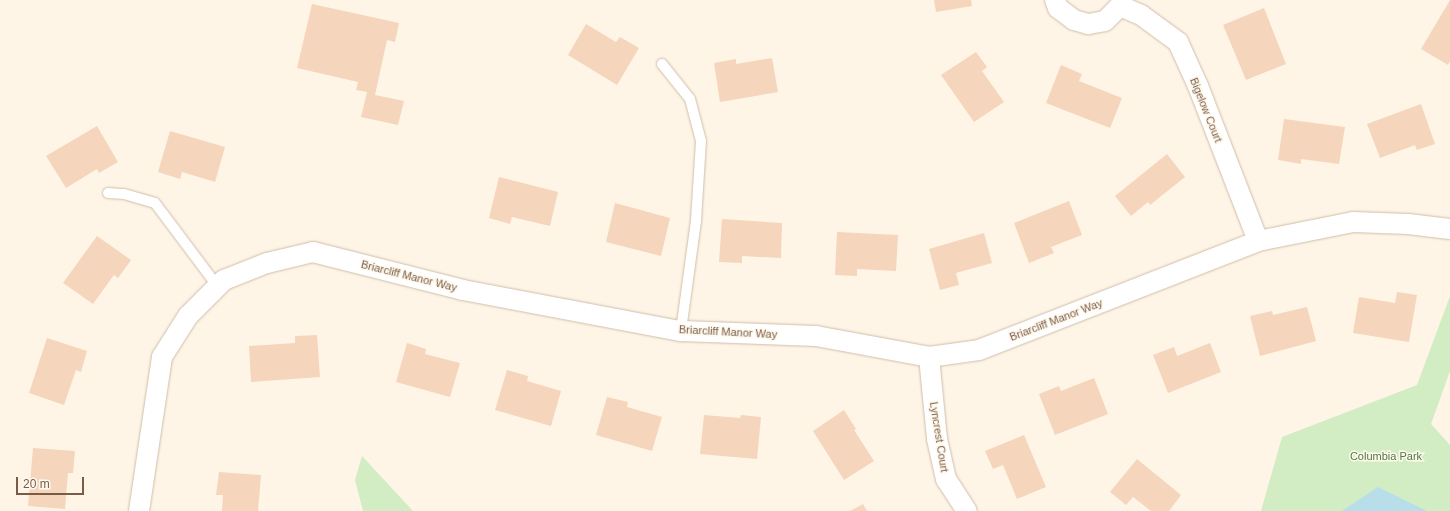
<!DOCTYPE html>
<style>
body{margin:0}
#map{position:relative;width:1450px;height:511px;overflow:hidden;background:#fef5e6;font-family:Arial,sans-serif}
div>[style]{position:absolute}
[style*='--x']{left:calc(var(--x)*1px);top:calc(var(--y)*1px);width:calc(var(--w)*1px);rotate:calc(var(--a)*1deg)}
.green>*{inset:0;background:#d2ecc3}
.water>*{inset:0;background:#b8dfe9}
.building>*{inset:0;background:#f5d5bb}
.roads{filter:drop-shadow(0 0 1px #d0bdaa) drop-shadow(0 0 1px #d0bdaa)}
.service>*{height:10px;margin:-5px;padding:0 5px;transform-origin:5px;border-radius:5px;background:#fff}
.minor>*{height:20px;margin:-10px;padding:0 10px;transform-origin:10px;border-radius:10px;background:#fff}
span{translate:-50% -50%;white-space:nowrap;text-align:center;line-height:1.15;-webkit-text-stroke:3px #fff9ed;paint-order:stroke}
.street-label{font-size:11px;color:#795c48}
.park-label{font-size:11px;color:#4c7a3d}
.scale{position:absolute;left:16px;top:477px;width:68px;height:18px;box-sizing:border-box;border:2px solid #795c48;border-top:0;padding-left:5px;font-size:12px;line-height:14px;white-space:nowrap;color:#795c48;-webkit-text-stroke:3px #fff9ed;paint-order:stroke}
</style>
<div id="map">
<div class="green">
<div style="clip-path:polygon(1450px 296px,1450px 371px,1431px 424px,1450px 445px,1450px 511px,1261px 511px,1282px 437px,1417px 385px)"></div>
<div style="clip-path:polygon(362px 456px,413px 511px,363px 511px,355px 480px)"></div>
</div>
<div class="water">
<div style="clip-path:polygon(1378px 487px,1427px 511px,1342px 511px)"></div>
</div>
<div class="building">
<div style="clip-path:polygon(934px 0,971px 0,972px 6px,936px 12px)"></div>
<div style="clip-path:polygon(1450px 0,1450px 61px,1448px 65px,1421px 49px)"></div>
<div style="clip-path:polygon(312px 4px,399px 23px,395px 42px,387px 40px,375px 95px,404px 101px,398px 125px,361px 117px,367px 92px,356px 90px,358px 82px,297px 68px)"></div>
<div style="clip-path:polygon(1264px 8px,1286px 64px,1246px 80px,1223px 25px)"></div>
<div style="clip-path:polygon(586px 24px,616px 42px,620px 37px,639px 48px,617px 85px,568px 55px)"></div>
<div style="clip-path:polygon(976px 52px,987px 67px,982px 71px,1004px 102px,974px 122px,941px 75px)"></div>
<div style="clip-path:polygon(772px 58px,778px 92px,720px 102px,714px 63px,736px 59px,736px 64px)"></div>
<div style="clip-path:polygon(1061px 65px,1082px 74px,1079px 81px,1122px 98px,1110px 128px,1046px 103px)"></div>
<div style="clip-path:polygon(1421px 104px,1435px 144px,1417px 150px,1415px 145px,1380px 158px,1367px 124px)"></div>
<div style="clip-path:polygon(1284px 119px,1345px 127px,1339px 164px,1301px 159px,1301px 164px,1278px 160px)"></div>
<div style="clip-path:polygon(97px 126px,118px 162px,99px 173px,97px 169px,66px 188px,46px 156px)"></div>
<div style="clip-path:polygon(170px 131px,225px 147px,215px 182px,182px 172px,180px 179px,158px 172px)"></div>
<div style="clip-path:polygon(1167px 154px,1185px 177px,1150px 205px,1148px 202px,1131px 216px,1115px 196px)"></div>
<div style="clip-path:polygon(499px 177px,558px 192px,550px 226px,512px 217px,510px 224px,489px 218px)"></div>
<div style="clip-path:polygon(1069px 201px,1082px 235px,1051px 247px,1054px 253px,1029px 263px,1014px 223px)"></div>
<div style="clip-path:polygon(615px 203px,670px 218px,661px 256px,606px 242px)"></div>
<div style="clip-path:polygon(722px 219px,782px 223px,781px 258px,742px 256px,742px 263px,719px 262px)"></div>
<div style="clip-path:polygon(837px 232px,898px 235px,896px 271px,857px 269px,857px 276px,835px 275px)"></div>
<div style="clip-path:polygon(984px 233px,992px 263px,956px 273px,959px 285px,940px 290px,929px 249px)"></div>
<div style="clip-path:polygon(97px 236px,131px 260px,118px 278px,114px 275px,93px 304px,63px 283px)"></div>
<div style="clip-path:polygon(1397px 292px,1417px 295px,1409px 342px,1353px 333px,1359px 297px,1395px 303px)"></div>
<div style="clip-path:polygon(1307px 307px,1316px 341px,1260px 356px,1250px 316px,1272px 311px,1273px 315px)"></div>
<div style="clip-path:polygon(317px 335px,320px 377px,251px 382px,249px 346px,295px 343px,295px 336px)"></div>
<div style="clip-path:polygon(47px 338px,87px 351px,81px 372px,76px 370px,64px 405px,29px 393px)"></div>
<div style="clip-path:polygon(407px 343px,426px 349px,425px 354px,460px 363px,450px 397px,396px 382px)"></div>
<div style="clip-path:polygon(1210px 343px,1221px 372px,1168px 393px,1153px 355px,1174px 347px,1177px 356px)"></div>
<div style="clip-path:polygon(507px 370px,528px 376px,527px 381px,561px 391px,551px 426px,495px 410px)"></div>
<div style="clip-path:polygon(1094px 378px,1108px 414px,1055px 435px,1039px 394px,1059px 386px,1061px 391px)"></div>
<div style="clip-path:polygon(607px 397px,628px 402px,627px 407px,662px 417px,652px 451px,596px 435px)"></div>
<div style="clip-path:polygon(844px 410px,856px 429px,854px 430px,874px 461px,844px 480px,813px 431px)"></div>
<div style="clip-path:polygon(704px 415px,740px 418px,741px 415px,761px 417px,757px 459px,700px 454px)"></div>
<div style="clip-path:polygon(1024px 435px,1046px 487px,1017px 499px,1003px 465px,993px 469px,985px 451px)"></div>
<div style="clip-path:polygon(33px 448px,75px 451px,73px 473px,68px 473px,65px 509px,28px 506px)"></div>
<div style="clip-path:polygon(1137px 459px,1181px 495px,1169px 511px,1151px 511px,1133px 497px,1126px 505px,1110px 492px)"></div>
<div style="clip-path:polygon(219px 472px,261px 475px,258px 511px,222px 511px,223px 495px,216px 495px)"></div>
<div style="clip-path:polygon(863px 504px,867px 511px,850px 511px)"></div>
</div>
<div class="roads">
<div class="service">
<div style="--x:662;--y:64;--w:45;--a:51.3"></div>
<div style="--x:690;--y:99;--w:43;--a:75.3"></div>
<div style="--x:701;--y:141;--w:80;--a:93.6"></div>
<div style="--x:696;--y:221;--w:111;--a:97.8"></div>
<div style="--x:108;--y:193;--w:16;--a:4"></div>
<div style="--x:124;--y:194;--w:32;--a:16"></div>
<div style="--x:155;--y:203;--w:105;--a:53.1"></div>
</div>
<div class="minor">
<div style="--x:1055;--y:0;--w:9;--a:69"></div>
<div style="--x:1058;--y:8;--w:20;--a:37"></div>
<div style="--x:1074;--y:20;--w:15;--a:16"></div>
<div style="--x:1088;--y:24;--w:17;--a:-10"></div>
<div style="--x:1105;--y:21;--w:21;--a:-45"></div>
<div style="--x:1120;--y:6;--w:23;--a:23"></div>
<div style="--x:1141;--y:15;--w:46;--a:36.1"></div>
<div style="--x:1178;--y:42;--w:48;--a:65.6"></div>
<div style="--x:1198;--y:86;--w:166;--a:68.8"></div>
<div style="--x:929;--y:357;--w:82;--a:84.4"></div>
<div style="--x:937;--y:439;--w:41;--a:77.3"></div>
<div style="--x:946;--y:479;--w:38;--a:57"></div>
<div style="--x:139;--y:511;--w:156;--a:-81.5"></div>
<div style="--x:162;--y:357;--w:49;--a:-57.6"></div>
<div style="--x:188;--y:316;--w:51;--a:-45"></div>
<div style="--x:224;--y:280;--w:46;--a:-21.6"></div>
<div style="--x:267;--y:263;--w:47;--a:-13.4"></div>
<div style="--x:313;--y:252;--w:155;--a:14.2"></div>
<div style="--x:463;--y:290;--w:222;--a:10.7"></div>
<div style="--x:681;--y:331;--w:135;--a:2.1"></div>
<div style="--x:816;--y:336;--w:115;--a:10.5"></div>
<div style="--x:929;--y:357;--w:50;--a:-8"></div>
<div style="--x:979;--y:350;--w:300;--a:-21.3"></div>
<div style="--x:1258;--y:241;--w:97;--a:-11.3"></div>
<div style="--x:1353;--y:222;--w:55;--a:2.1"></div>
<div style="--x:1408;--y:224;--w:42;--a:6.8"></div>
</div>
</div>
<div class="street-label">
<span style="left:1206px;top:110px;rotate:68deg">Bigelow Court</span>
<span style="left:409px;top:276px;rotate:14deg">Briarcliff Manor Way</span>
<span style="left:1056px;top:320px;rotate:-21deg">Briarcliff Manor Way</span>
<span style="left:728px;top:332px;rotate:3deg">Briarcliff Manor Way</span>
<span style="left:939px;top:437px;rotate:81deg">Lyncrest Court</span>
</div>
<div class="park-label">
<span style="left:1386px;top:456px">Columbia Park</span>
</div>
<div class="scale">20 m</div>
</div>
